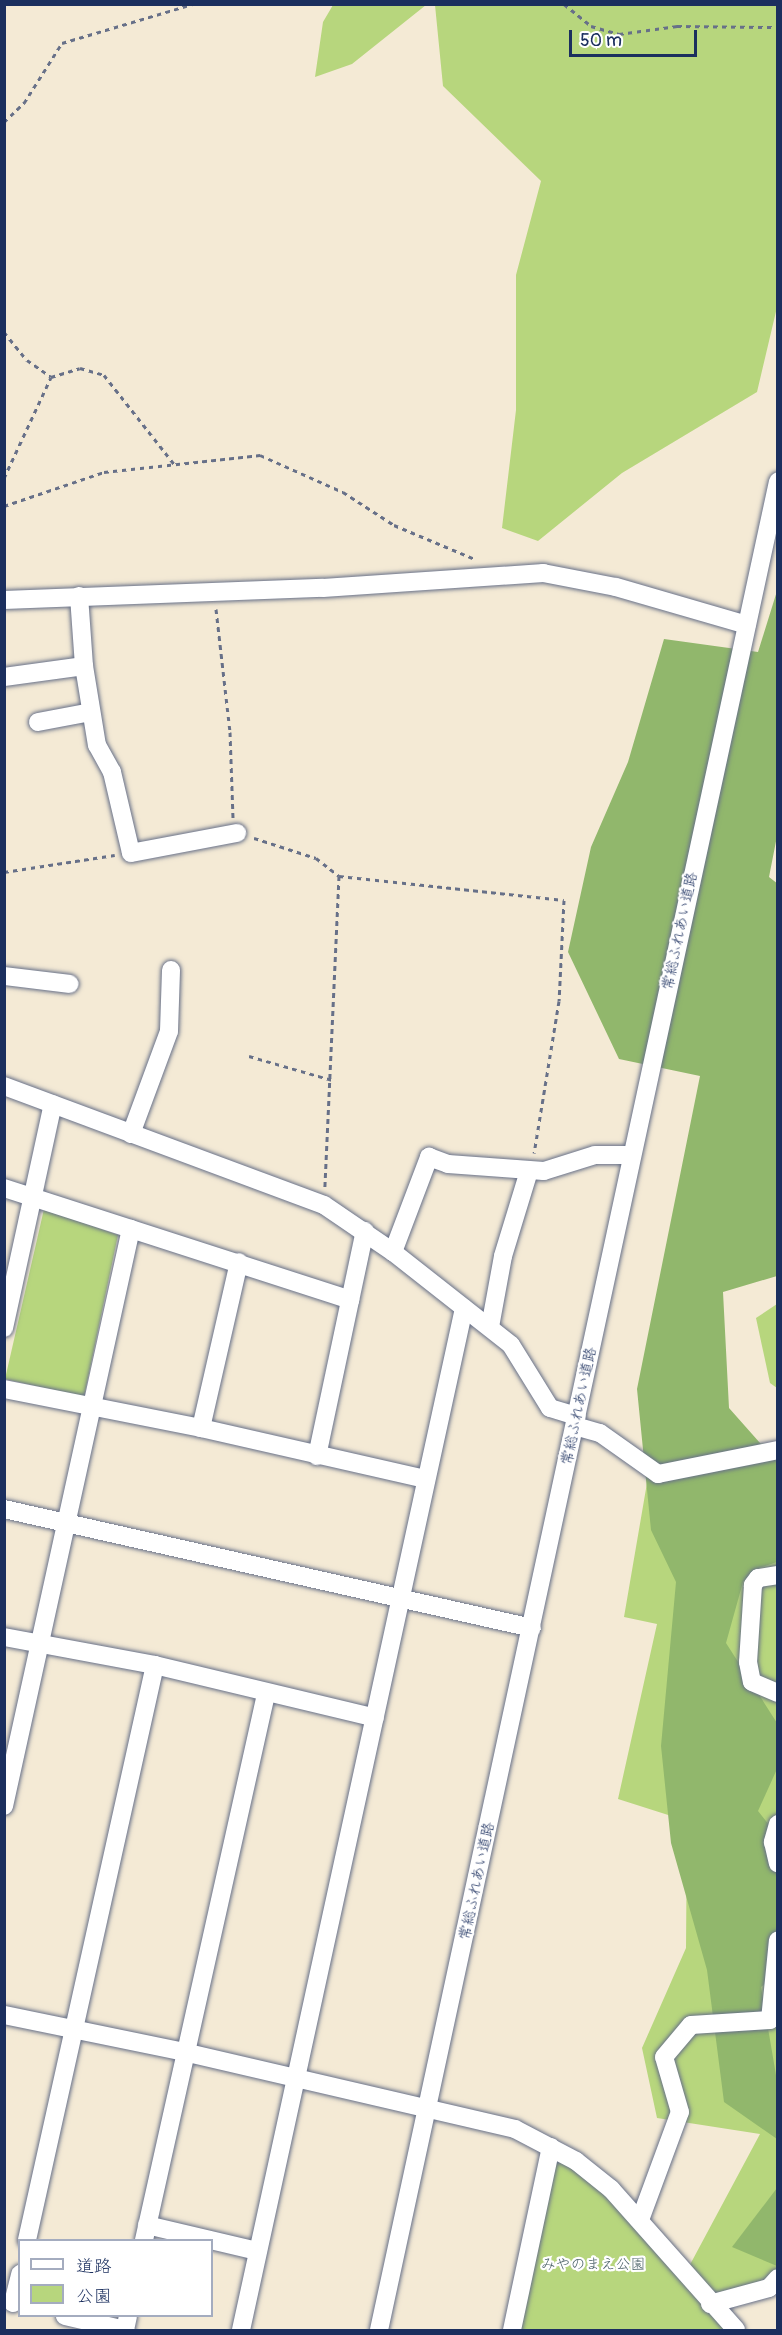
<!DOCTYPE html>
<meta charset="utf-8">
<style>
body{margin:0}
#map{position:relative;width:782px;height:2335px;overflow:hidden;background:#f4ead5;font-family:Pangolin,"Klee One",sans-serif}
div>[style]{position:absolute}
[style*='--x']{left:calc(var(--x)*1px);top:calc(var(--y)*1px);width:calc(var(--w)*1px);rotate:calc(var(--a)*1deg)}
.green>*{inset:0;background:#b7d67d}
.forest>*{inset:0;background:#91b76c}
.path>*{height:3px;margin-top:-1.5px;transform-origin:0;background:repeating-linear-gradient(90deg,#677088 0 4.5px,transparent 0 9px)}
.roads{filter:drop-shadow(0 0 2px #677088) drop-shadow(0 0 2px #677088)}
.minor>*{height:18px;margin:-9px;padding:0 9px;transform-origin:9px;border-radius:9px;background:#fff}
span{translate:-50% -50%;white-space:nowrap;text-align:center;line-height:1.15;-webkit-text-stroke:4.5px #fff;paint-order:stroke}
.street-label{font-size:15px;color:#1b2f5e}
.park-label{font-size:15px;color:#4a6167}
.frame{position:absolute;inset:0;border:6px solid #1b2f5e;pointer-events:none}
.legend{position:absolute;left:18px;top:2239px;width:195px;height:78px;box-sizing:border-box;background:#fff;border:2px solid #a4acbf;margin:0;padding:8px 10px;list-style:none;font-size:18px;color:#1b2f5e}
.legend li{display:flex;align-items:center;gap:12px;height:30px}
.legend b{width:30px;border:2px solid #a4acbf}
.scale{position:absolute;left:569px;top:30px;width:128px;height:27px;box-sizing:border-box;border:3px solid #1b2f5e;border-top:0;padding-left:8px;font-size:18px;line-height:21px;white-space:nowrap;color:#1b2f5e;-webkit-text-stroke:4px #fff;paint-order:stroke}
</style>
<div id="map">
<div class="green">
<div style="clip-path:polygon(333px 5px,333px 4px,426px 5px,352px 64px,315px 77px,323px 22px)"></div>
<div style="clip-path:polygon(435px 5px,777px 5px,778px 303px,757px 392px,622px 473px,538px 541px,502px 528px,516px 410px,516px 275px,541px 181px,443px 86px)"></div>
<div style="clip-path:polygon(44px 1209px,118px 1235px,84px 1397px,5px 1379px)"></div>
<div style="clip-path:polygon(777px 1304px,777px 1388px,770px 1383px,756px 1318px)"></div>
<div style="clip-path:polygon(777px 1443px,777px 2278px,711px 2304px,730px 2330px,512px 2330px,551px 2147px,576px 2161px,685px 2274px,760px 2134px,657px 2118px,642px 2048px,686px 1948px,687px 1821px,618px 1799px,657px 1624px,624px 1617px,653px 1448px)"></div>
</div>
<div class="forest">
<div style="clip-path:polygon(777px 591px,778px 831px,769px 877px,778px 884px,777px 1276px,723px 1292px,729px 1408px,777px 1462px,777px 1562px,756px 1569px,743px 1582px,726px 1643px,777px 1723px,777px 1769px,758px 1811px,777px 1835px,777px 1973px,761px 1987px,777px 2081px,777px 2139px,724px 2102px,707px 1970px,671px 1843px,661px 1746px,676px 1582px,651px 1530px,637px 1389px,700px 1076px,619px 1059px,568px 952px,591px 847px,628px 762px,664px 639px,758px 652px)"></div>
<div style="clip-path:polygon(777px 2188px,777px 2266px,732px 2247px)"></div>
</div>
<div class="path">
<div style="--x:564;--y:4;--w:35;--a:39"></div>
<div style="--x:591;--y:26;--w:29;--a:16"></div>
<div style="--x:619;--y:34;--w:59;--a:-7.9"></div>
<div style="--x:677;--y:26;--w:101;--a:0.6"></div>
<div style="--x:4;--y:122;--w:28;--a:-44"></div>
<div style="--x:24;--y:103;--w:71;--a:-57.7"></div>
<div style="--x:62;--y:43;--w:137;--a:-16.6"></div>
<div style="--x:4;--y:332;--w:36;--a:51"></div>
<div style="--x:27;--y:360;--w:29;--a:35"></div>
<div style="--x:51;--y:377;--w:30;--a:-17"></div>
<div style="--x:80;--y:368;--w:25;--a:16"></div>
<div style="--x:104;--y:375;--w:113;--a:51.8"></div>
<div style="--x:4;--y:478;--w:111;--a:-65"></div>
<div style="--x:4;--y:506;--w:106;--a:-18.8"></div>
<div style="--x:104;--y:472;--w:157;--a:-6.2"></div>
<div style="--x:260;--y:455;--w:91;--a:24"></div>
<div style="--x:343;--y:492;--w:61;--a:32.9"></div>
<div style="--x:394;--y:525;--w:88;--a:22.8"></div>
<div style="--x:216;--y:609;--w:124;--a:83.5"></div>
<div style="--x:230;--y:732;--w:86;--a:88"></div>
<div style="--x:254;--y:838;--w:65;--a:17.9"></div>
<div style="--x:316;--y:858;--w:29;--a:38"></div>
<div style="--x:339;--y:876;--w:312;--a:92.6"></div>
<div style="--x:4;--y:872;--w:112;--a:-8.7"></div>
<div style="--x:339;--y:876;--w:226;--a:6.1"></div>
<div style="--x:564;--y:900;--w:101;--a:92.8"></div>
<div style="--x:559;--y:1001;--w:154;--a:99.3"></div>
<div style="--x:249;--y:1056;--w:86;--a:16.1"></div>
<div style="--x:778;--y:1635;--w:19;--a:90"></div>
</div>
<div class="roads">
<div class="minor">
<div style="--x:79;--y:596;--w:70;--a:85.9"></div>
<div style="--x:84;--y:666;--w:80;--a:80.7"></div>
<div style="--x:97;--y:745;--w:31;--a:61"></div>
<div style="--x:112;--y:772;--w:83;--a:76.8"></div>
<div style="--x:131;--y:853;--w:108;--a:-10.7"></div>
<div style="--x:4;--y:600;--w:319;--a:-2.2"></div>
<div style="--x:323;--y:588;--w:221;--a:-3.9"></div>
<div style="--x:543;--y:573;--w:74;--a:10.9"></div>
<div style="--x:616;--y:587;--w:136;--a:16.2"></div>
<div style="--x:4;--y:677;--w:81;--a:-7.8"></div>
<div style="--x:38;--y:722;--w:54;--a:-10.7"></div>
<div style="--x:4;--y:976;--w:66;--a:6.9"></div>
<div style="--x:4;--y:1086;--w:341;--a:20.4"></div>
<div style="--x:324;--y:1205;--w:83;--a:34.3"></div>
<div style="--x:393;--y:1252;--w:150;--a:38.2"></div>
<div style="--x:511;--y:1345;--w:74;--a:58.2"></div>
<div style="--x:550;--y:1408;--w:28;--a:17"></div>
<div style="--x:131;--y:1134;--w:110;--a:-69.7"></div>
<div style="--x:169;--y:1031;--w:61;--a:-88.1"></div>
<div style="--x:4;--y:1188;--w:364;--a:17.9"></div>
<div style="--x:393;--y:1252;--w:102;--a:-69.2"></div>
<div style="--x:429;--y:1157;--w:20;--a:20"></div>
<div style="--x:448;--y:1164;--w:96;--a:4.2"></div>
<div style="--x:544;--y:1171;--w:53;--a:-17.4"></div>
<div style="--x:595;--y:1155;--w:36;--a:0"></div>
<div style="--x:490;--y:1327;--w:72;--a:-79.6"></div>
<div style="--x:503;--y:1256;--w:89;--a:-73"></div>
<div style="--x:4;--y:1328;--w:229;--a:-77.7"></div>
<div style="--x:4;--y:1389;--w:201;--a:11.2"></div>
<div style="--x:201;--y:1428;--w:230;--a:12.8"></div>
<div style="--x:575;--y:1426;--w:26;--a:16"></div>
<div style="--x:600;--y:1433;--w:71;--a:35.3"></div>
<div style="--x:658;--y:1474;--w:122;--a:-11.3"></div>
<div style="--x:201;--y:1428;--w:170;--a:-77.1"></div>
<div style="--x:317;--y:1456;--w:230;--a:-78"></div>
<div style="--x:4;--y:1509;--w:541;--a:12.7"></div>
<div style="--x:778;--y:1575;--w:20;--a:171"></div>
<div style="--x:758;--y:1578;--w:9;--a:126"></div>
<div style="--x:753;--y:1585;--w:77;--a:93.7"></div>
<div style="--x:748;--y:1662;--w:20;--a:79"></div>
<div style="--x:752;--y:1682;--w:28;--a:23"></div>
<div style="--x:4;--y:1637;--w:154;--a:10.5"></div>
<div style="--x:155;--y:1665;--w:226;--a:13.5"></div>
<div style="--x:4;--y:1806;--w:591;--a:-77.59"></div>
<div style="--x:778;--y:1824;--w:19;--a:106"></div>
<div style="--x:773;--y:1842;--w:22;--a:77"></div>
<div style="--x:4;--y:2015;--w:184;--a:11.6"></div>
<div style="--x:184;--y:2052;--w:340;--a:13.1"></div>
<div style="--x:515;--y:2129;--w:69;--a:27.7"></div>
<div style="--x:576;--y:2161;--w:45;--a:38.7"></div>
<div style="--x:611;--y:2189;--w:188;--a:48.4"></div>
<div style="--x:640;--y:2220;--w:115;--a:-69.7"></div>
<div style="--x:680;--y:2112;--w:57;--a:-106.2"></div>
<div style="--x:664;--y:2057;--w:42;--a:-49.8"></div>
<div style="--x:691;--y:2025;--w:79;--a:-3.6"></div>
<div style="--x:770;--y:2020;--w:80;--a:-84.3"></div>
<div style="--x:147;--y:2225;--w:113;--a:13.3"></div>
<div style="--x:27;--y:2240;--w:589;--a:-77.45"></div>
<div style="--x:144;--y:2240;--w:559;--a:-77.4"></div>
<div style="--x:13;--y:2303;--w:30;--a:-76"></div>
<div style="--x:710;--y:2304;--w:61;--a:-15.2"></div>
<div style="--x:769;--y:2288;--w:13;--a:-48"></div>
<div style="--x:65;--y:2316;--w:62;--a:13.1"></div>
<div style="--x:125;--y:2330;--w:14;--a:-78"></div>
<div style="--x:241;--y:2330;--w:1046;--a:-77.69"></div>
<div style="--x:379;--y:2330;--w:1891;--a:-77.82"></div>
<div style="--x:512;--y:2330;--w:187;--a:-78"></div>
</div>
</div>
<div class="street-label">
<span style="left:680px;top:931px;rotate:-78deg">常総ふれあい道路</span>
<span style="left:579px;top:1406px;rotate:-78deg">常総ふれあい道路</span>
<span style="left:477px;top:1881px;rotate:-78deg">常総ふれあい道路</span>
</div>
<div class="park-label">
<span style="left:593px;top:2265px">みやのまえ公園</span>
</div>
<div class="frame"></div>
<ul class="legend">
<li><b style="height:8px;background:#fff"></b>道路</li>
<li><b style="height:16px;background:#b7d67d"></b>公園</li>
</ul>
<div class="scale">50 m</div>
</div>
